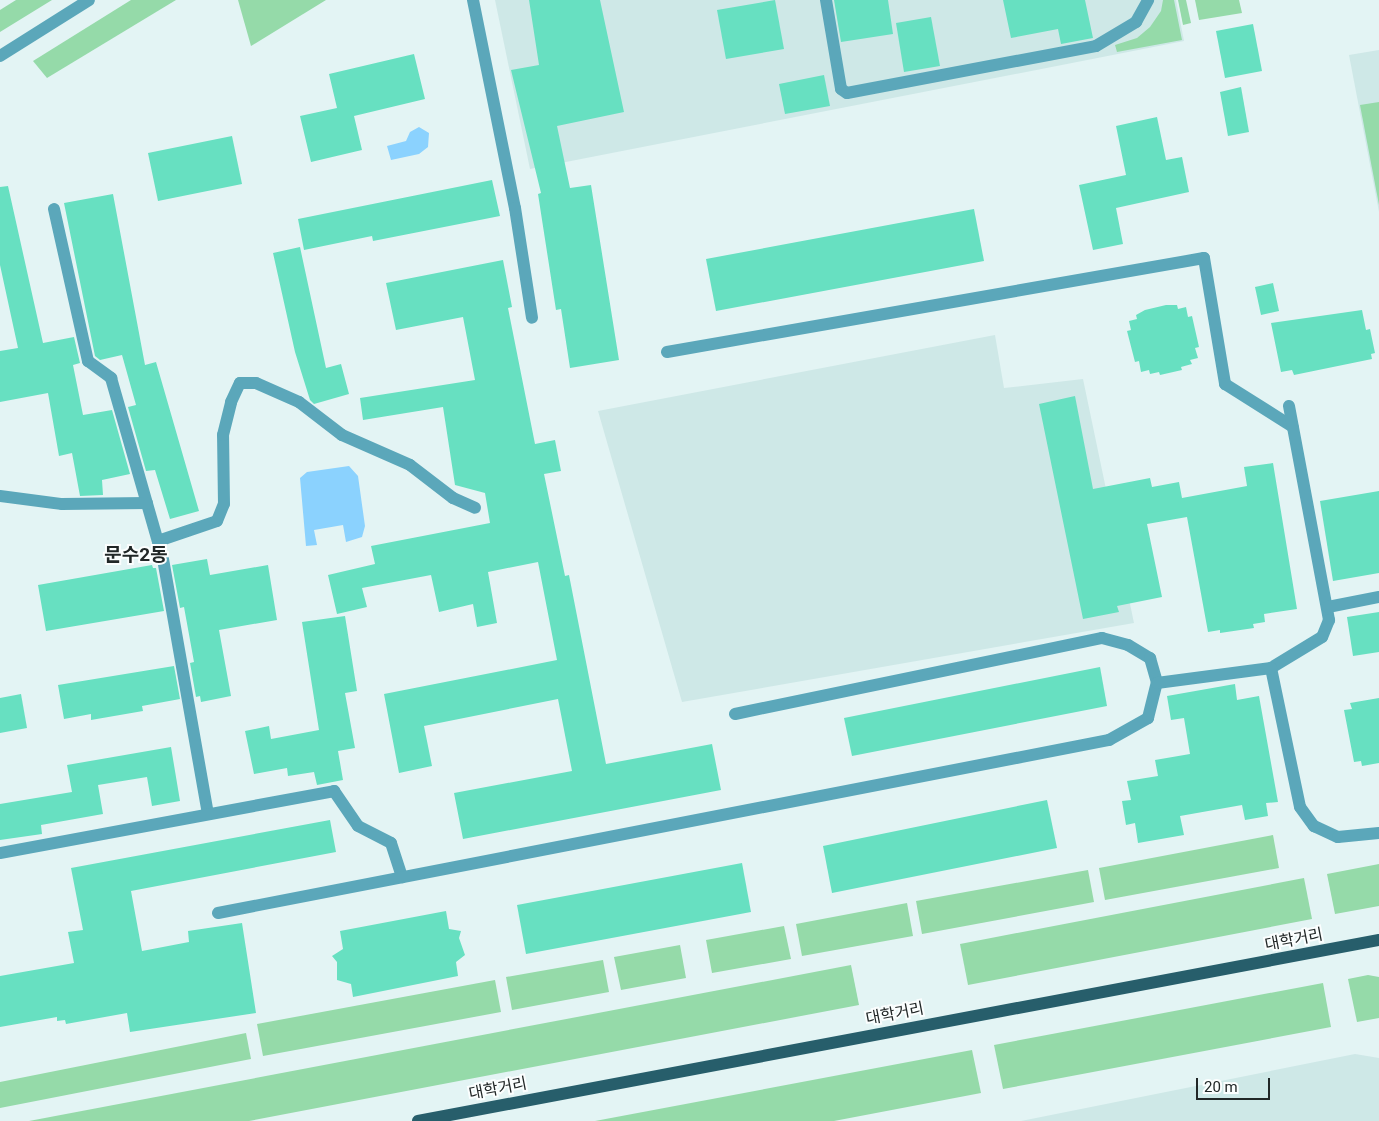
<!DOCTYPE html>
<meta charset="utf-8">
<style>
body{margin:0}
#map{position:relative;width:1379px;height:1121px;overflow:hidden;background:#e3f4f4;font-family:Roboto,"Noto Sans KR",sans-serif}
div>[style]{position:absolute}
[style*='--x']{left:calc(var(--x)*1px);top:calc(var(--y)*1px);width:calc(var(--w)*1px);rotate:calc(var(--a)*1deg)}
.built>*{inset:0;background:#cee8e7}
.green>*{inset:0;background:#95daa9}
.water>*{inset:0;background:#8bd2fe}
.building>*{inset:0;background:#67e0c1}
.minor>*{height:12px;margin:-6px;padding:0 6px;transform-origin:6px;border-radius:6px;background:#5ba7ba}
.major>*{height:12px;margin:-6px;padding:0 6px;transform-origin:6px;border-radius:6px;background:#275e6b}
span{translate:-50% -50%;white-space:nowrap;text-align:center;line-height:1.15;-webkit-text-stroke:4px #fbfefe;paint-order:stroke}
.street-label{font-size:16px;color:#212727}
.quarter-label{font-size:19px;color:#212727;font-weight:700}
.scale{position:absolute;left:1196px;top:1078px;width:74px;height:22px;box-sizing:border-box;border:2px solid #212727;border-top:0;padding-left:6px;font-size:15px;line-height:18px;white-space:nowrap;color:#212727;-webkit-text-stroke:4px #fbfefe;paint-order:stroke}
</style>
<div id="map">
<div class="built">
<div style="clip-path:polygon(495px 0,1176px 0,1184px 41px,530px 169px)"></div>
<div style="clip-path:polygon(1379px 50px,1379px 212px,1349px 55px)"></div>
<div style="clip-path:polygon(995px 335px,1004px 388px,1083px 379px,1134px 623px,682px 702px,598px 411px)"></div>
<div style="clip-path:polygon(1355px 1054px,1379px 1058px,1379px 1121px,1021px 1121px)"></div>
</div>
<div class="green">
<div style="clip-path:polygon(16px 0,52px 0,0 32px,0 10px)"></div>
<div style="clip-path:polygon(131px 0,176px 0,47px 78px,33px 61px)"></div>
<div style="clip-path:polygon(238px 0,326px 0,251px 46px)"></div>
<div style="clip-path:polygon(1163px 0,1174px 0,1182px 40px,1117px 52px,1115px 45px,1137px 38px,1150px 27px,1161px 11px)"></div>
<div style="clip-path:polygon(1178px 0,1186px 0,1191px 23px,1183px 25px)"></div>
<div style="clip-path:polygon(1195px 0,1239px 0,1242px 13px,1199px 20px)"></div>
<div style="clip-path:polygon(1379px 102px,1379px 205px,1360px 105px)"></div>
<div style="clip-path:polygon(1273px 835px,1279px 868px,1105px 900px,1099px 868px)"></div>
<div style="clip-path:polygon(1379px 864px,1379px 906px,1335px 914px,1327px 874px)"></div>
<div style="clip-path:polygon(1088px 870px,1094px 902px,922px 934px,916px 901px)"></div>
<div style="clip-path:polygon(1304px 878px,1312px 919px,968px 985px,960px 944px)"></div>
<div style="clip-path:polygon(907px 903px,913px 936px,802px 956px,796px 924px)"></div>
<div style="clip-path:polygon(784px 926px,791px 959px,712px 973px,706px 940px)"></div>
<div style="clip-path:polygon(680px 945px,686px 978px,621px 990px,614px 957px)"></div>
<div style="clip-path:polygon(603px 960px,609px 992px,512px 1010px,506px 977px)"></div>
<div style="clip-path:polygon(851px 965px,859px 1005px,249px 1121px,29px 1121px)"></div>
<div style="clip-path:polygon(1368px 975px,1379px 977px,1379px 1018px,1357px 1022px,1348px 979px)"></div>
<div style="clip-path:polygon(495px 980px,501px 1012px,263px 1056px,257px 1024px)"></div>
<div style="clip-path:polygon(1323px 983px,1331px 1027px,1003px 1089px,994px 1045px)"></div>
<div style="clip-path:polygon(246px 1033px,251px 1059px,0 1108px,0 1082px)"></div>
<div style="clip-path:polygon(972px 1050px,981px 1093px,834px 1121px,595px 1121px)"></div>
</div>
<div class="water">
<div style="clip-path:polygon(419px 127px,429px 133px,428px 147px,419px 154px,391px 160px,387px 146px,406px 141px,410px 132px)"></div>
<div style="clip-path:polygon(349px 466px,358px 476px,365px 526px,362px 537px,346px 542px,343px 525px,314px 530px,317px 545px,306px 546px,300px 478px,307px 472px)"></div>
</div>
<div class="building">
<div style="clip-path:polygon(529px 0,600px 0,624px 112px,557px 126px,570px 188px,591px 185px,619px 360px,570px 368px,561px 309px,556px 310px,538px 194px,541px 193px,511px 70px,539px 65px)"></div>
<div style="clip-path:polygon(775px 0,784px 49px,726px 59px,717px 10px)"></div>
<div style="clip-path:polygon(834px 0,888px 0,893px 34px,841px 42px)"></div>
<div style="clip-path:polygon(1003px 0,1085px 0,1093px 38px,1061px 44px,1058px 29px,1011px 38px)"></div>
<div style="clip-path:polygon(931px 17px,940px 66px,904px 72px,896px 23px)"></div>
<div style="clip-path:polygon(1253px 24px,1262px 71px,1225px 78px,1216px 31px)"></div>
<div style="clip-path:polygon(414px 54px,425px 99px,354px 116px,362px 150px,311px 162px,300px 116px,337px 108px,329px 74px)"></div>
<div style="clip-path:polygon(824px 75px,830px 106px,785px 114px,779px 84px)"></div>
<div style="clip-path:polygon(1241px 87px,1249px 132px,1228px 136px,1220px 92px)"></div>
<div style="clip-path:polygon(1157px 117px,1166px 160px,1182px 157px,1189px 192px,1116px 208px,1123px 244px,1093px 250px,1079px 185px,1126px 175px,1116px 126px)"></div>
<div style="clip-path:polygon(232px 136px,242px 184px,158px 201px,148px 153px)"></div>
<div style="clip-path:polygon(492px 180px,500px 216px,373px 241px,372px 236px,304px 250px,298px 219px)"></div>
<div style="clip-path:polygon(8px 186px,43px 343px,74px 337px,80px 363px,73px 365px,83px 415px,112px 410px,130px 474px,102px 480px,103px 495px,80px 496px,72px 453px,59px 456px,48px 393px,0 402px,0 351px,18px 348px,0 265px,0 187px)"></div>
<div style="clip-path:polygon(113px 194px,145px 365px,156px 362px,199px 511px,170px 519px,155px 470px,146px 471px,128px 407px,136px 405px,122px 355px,100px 360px,95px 356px,64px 203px)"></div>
<div style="clip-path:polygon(974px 209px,984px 261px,716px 311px,706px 259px)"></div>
<div style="clip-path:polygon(300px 247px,326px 368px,341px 364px,349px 394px,314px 404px,310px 400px,295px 352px,273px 253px)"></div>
<div style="clip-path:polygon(503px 260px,512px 307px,508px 308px,535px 444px,555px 440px,561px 471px,544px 474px,565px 576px,569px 575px,606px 764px,712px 744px,721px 790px,463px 839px,454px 793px,572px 771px,558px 699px,424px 726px,432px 766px,399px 773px,384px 694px,557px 660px,538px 562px,488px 572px,497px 623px,477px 627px,473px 604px,439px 612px,431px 575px,362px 588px,367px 607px,337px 614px,328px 575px,375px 564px,371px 546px,490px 523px,485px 493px,455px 485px,443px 407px,363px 420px,360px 398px,475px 380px,463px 317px,396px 330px,386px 283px)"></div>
<div style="clip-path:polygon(1273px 283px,1279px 311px,1261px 315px,1255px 287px)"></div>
<div style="clip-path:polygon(1166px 305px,1177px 305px,1178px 309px,1186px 307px,1188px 317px,1192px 316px,1199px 347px,1195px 348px,1198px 358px,1190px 360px,1192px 364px,1181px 367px,1182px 370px,1160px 375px,1159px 372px,1150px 374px,1149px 370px,1141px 372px,1139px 361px,1135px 362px,1127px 331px,1131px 330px,1129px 321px,1137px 319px,1136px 315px,1145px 310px)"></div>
<div style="clip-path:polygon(1362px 310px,1366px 330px,1370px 329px,1375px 353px,1371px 354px,1372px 359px,1294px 375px,1292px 370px,1281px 372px,1271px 323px)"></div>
<div style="clip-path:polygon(1075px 396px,1093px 489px,1150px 478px,1152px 487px,1179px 482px,1182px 498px,1247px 486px,1244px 467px,1273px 463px,1297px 609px,1264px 614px,1265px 622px,1253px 624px,1254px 628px,1220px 633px,1220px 630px,1208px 632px,1187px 517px,1147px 524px,1162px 597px,1117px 606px,1119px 612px,1083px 619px,1039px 404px)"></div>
<div style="clip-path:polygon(1379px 491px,1379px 573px,1333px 581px,1320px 501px)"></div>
<div style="clip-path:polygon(207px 559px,210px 575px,268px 565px,277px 620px,219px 630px,231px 696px,201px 702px,200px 696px,196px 697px,190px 663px,194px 662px,184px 607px,180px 608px,172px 565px)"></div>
<div style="clip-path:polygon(152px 565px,153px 568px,156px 568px,164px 611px,46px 631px,38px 585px)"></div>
<div style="clip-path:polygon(1379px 612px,1379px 652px,1353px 656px,1347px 617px)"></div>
<div style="clip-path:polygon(345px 616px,357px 691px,345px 693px,355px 748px,338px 751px,343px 780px,317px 785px,314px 772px,288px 776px,287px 768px,254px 774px,245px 731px,269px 726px,271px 739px,319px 730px,302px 622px)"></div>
<div style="clip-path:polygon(174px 666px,180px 699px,142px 706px,143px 711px,91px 720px,91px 714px,64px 719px,58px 685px)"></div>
<div style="clip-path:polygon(1100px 667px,1107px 706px,852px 756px,844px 718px)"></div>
<div style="clip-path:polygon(1235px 684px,1237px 700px,1259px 696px,1278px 802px,1266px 803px,1268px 816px,1245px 820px,1242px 805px,1180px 816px,1184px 835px,1138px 843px,1135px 823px,1126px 825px,1122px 801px,1131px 800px,1127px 781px,1158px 776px,1155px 760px,1190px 754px,1184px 718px,1171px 720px,1167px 696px)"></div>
<div style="clip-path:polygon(21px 694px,27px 728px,0 733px,0 698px)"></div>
<div style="clip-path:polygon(1379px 698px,1379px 763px,1362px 766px,1361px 761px,1354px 762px,1344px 710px,1352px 709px,1350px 703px)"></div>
<div style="clip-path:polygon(171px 747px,180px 801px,152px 806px,147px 777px,98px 785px,103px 814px,41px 825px,42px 834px,0 840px,0 804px,72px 792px,67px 765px)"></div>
<div style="clip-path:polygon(1047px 800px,1057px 848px,832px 893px,823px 846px)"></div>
<div style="clip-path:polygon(330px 820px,336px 852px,131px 891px,142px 951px,189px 942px,188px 931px,242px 923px,256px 1013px,130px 1032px,127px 1013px,66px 1024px,65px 1020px,57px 1021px,57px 1017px,0 1027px,0 976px,74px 963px,68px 932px,83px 930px,71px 868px)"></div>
<div style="clip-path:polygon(742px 863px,751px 912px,526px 954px,517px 905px)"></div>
<div style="clip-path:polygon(446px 911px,449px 929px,461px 931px,459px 938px,465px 955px,456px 962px,458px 976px,353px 997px,351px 984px,337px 980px,337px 962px,332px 956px,343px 949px,340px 931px)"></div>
</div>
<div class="minor">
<div style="--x:473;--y:0;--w:212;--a:78.6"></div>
<div style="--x:515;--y:208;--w:111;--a:81.2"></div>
<div style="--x:826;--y:0;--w:90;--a:80.4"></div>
<div style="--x:841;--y:89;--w:7;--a:34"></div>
<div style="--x:847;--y:93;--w:253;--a:-10.7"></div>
<div style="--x:1096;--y:46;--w:47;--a:-31"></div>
<div style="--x:1136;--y:22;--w:25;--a:-61"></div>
<div style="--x:0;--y:56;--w:105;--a:-32.2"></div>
<div style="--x:54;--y:209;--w:156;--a:77.4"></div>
<div style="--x:88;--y:361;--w:29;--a:36"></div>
<div style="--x:111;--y:378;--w:188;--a:74"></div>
<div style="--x:163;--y:559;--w:259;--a:80"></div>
<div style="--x:667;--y:352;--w:545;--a:-9.93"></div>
<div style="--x:1204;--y:258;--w:128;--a:80.5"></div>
<div style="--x:1225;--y:384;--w:80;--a:32.3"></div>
<div style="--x:1289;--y:406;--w:218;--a:79.4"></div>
<div style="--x:1329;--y:620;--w:18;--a:112"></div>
<div style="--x:1322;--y:637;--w:60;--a:148.7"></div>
<div style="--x:1271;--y:668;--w:142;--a:78.2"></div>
<div style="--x:1300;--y:807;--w:24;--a:54"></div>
<div style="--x:1314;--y:826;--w:26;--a:25"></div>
<div style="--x:1338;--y:837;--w:41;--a:-5.6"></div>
<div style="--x:0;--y:496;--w:63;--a:7.4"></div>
<div style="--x:62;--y:504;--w:85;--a:-0.7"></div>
<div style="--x:158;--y:541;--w:62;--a:-18.7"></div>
<div style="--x:217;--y:521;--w:18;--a:-68"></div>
<div style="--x:224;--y:504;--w:69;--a:-90.8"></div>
<div style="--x:223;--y:435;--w:34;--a:-76"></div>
<div style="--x:231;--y:402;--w:21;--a:-65"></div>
<div style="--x:240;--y:383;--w:16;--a:0"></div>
<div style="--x:256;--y:383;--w:47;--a:23.8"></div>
<div style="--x:299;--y:402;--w:54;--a:37.5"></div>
<div style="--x:342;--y:435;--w:74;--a:23.8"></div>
<div style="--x:410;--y:465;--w:54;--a:37.5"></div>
<div style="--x:453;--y:498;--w:24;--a:24"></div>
<div style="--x:1328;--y:607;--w:52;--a:-11.1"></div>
<div style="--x:735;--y:714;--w:375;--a:-11.7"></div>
<div style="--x:1102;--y:638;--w:27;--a:15"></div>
<div style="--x:1128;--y:645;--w:26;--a:31"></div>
<div style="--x:1150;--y:658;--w:26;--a:74"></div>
<div style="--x:0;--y:853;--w:340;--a:-10.5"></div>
<div style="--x:334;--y:791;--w:42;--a:55.6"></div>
<div style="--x:358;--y:826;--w:37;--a:27"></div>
<div style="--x:391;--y:843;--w:36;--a:72"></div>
<div style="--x:218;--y:913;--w:908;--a:-10.99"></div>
<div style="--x:1109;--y:740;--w:45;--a:-29.4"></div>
<div style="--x:1148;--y:718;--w:36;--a:-76"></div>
<div style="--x:1157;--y:683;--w:115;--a:-7.5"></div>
</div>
<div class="major">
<div style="--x:418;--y:1121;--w:978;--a:-10.67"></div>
</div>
<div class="street-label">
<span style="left:1294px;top:940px;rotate:-11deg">대학거리</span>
<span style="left:895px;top:1014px;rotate:-11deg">대학거리</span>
<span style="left:498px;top:1089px;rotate:-11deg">대학거리</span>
</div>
<div class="quarter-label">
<span style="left:136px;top:555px">문수2동</span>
</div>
<div class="scale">20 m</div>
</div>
